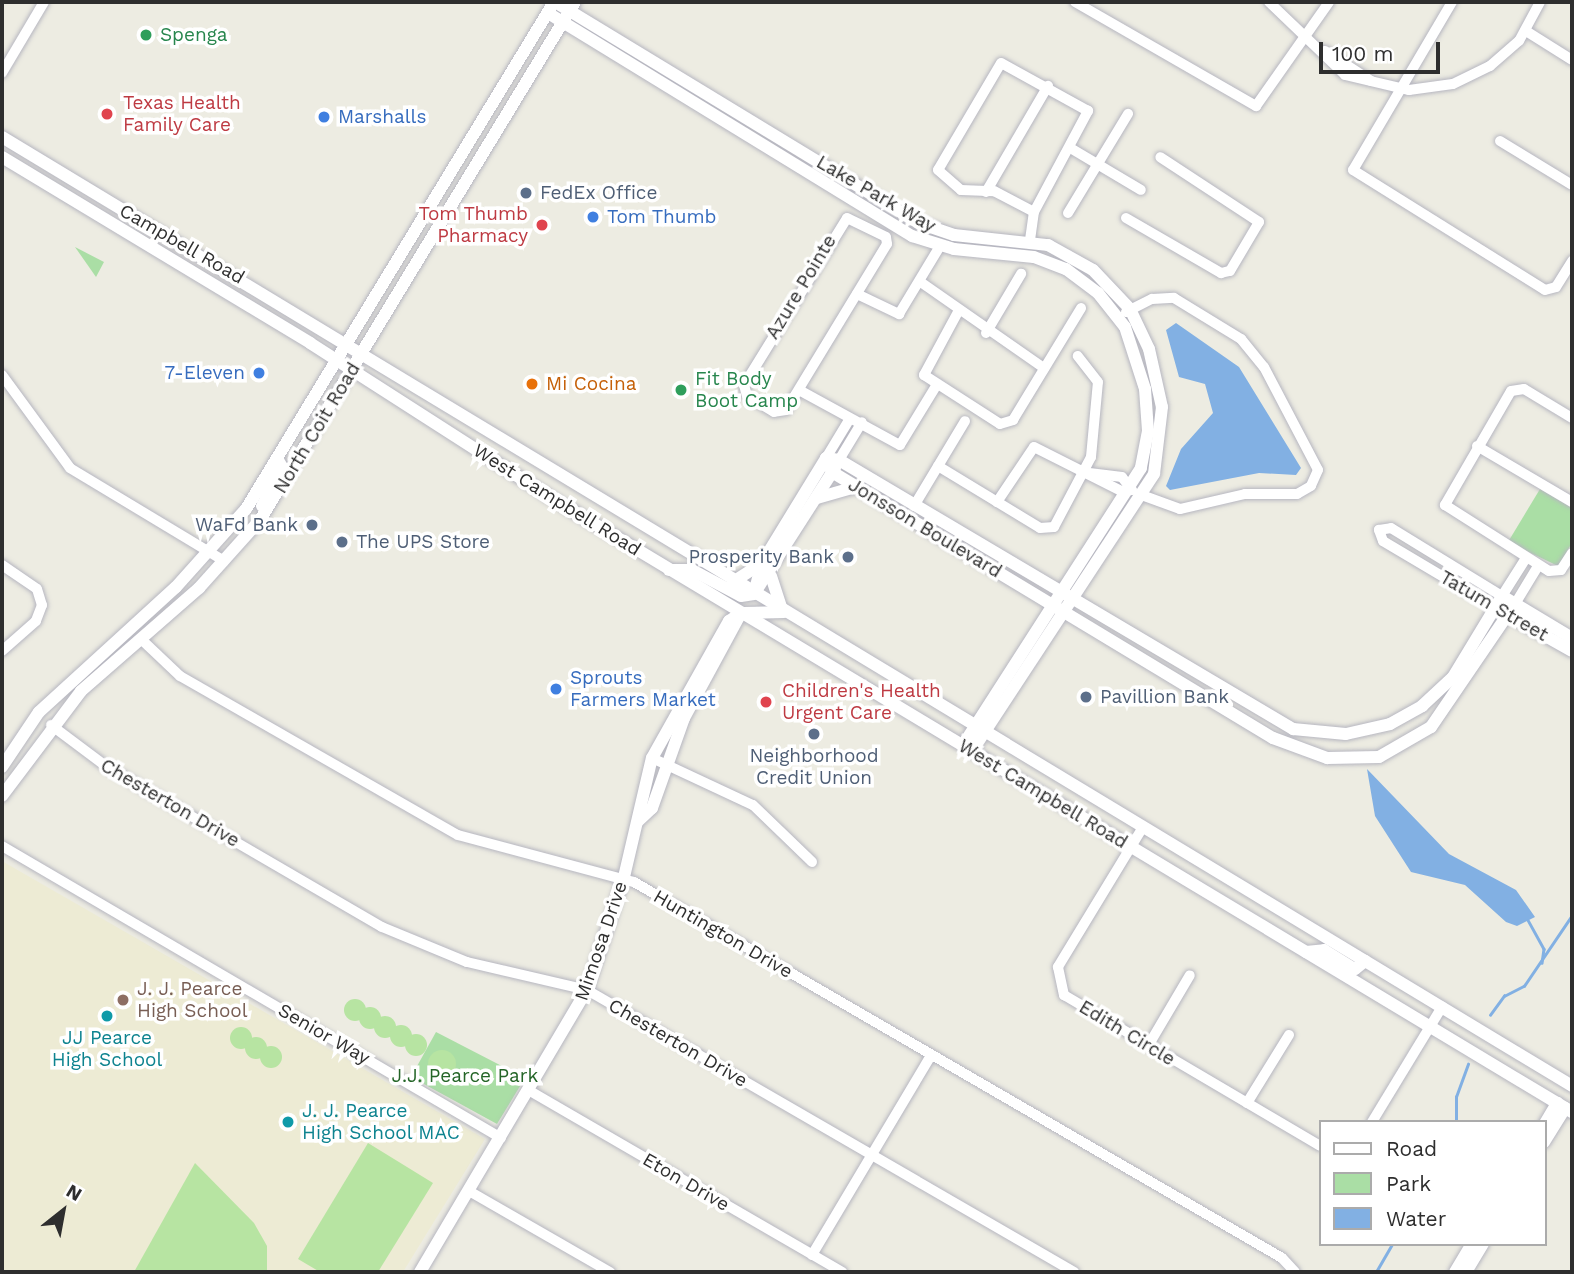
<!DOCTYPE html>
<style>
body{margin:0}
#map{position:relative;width:1574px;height:1274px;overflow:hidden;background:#edece2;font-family:"Work Sans",sans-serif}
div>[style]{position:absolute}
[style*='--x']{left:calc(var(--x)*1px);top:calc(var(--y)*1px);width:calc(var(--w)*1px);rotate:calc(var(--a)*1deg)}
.education>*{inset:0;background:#edebd4}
.green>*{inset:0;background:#aadea5}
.pitch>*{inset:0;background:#b7e4a2}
.round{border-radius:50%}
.water>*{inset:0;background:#82b0e3}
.stream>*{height:2.5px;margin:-1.25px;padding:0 1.25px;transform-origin:1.25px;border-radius:1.25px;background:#82b0e3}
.roads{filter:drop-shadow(0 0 2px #b6b6c0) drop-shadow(0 0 2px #b6b6c0)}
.minor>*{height:10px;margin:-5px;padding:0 5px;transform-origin:5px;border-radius:5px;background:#fff}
.tertiary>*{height:12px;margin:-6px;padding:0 6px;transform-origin:6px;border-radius:6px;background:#fff}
.secondary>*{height:12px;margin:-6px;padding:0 6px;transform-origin:6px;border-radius:6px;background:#fff}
.dots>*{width:19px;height:19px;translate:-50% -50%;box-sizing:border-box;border:4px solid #fff;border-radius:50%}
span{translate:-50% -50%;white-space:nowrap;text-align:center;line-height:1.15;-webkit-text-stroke:7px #fff;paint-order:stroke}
.leisure-label{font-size:19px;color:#27864d}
.left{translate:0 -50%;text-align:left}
.health-label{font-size:19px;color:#be3a42}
.right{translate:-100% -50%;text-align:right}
.shop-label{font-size:19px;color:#366cbe}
.service-label{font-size:19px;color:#4e5e75}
.street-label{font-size:19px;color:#2e2e2e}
.food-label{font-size:19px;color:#c56008}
.education-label{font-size:19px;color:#785e54}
.culture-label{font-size:19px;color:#0d838f}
.park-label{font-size:19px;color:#246527}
.frame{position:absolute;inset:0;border:4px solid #2e2e2e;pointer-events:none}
.legend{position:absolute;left:1319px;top:1120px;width:228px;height:126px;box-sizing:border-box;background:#fff;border:2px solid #ababab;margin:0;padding:9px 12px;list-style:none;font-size:21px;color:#2e2e2e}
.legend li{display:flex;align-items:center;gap:14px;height:35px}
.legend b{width:35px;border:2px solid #ababab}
.north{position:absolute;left:28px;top:1176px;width:70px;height:70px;-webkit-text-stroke:5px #fff;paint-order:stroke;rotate:31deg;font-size:19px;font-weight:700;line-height:28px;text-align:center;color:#2e2e2e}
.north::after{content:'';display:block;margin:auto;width:24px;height:32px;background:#2e2e2e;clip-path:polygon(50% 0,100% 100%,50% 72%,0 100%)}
.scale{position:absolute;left:1319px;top:42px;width:121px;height:32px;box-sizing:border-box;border:4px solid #2e2e2e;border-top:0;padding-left:9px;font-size:21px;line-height:24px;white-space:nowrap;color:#2e2e2e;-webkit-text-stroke:5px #fff;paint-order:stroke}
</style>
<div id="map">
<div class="education">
<div style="clip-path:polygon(2px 861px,485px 1139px,403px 1272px,2px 1272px)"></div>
</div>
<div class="green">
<div style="clip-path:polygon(75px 247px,104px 262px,96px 277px)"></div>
<div style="clip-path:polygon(1540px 489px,1572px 508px,1572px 543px,1558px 566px,1508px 542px)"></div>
<div style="clip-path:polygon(436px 1032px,525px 1078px,497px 1124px,411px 1077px)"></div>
</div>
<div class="pitch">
<div class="round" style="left:344px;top:999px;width:22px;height:22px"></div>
<div class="round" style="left:359px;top:1007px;width:22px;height:22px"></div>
<div class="round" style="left:374px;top:1016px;width:22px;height:22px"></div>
<div class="round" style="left:390px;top:1025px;width:22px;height:22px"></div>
<div class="round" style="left:230px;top:1027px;width:22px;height:22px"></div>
<div class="round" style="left:405px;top:1034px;width:22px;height:22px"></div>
<div class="round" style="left:245px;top:1037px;width:22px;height:22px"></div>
<div class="round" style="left:260px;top:1046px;width:22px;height:22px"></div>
<div class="round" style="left:428px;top:1050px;width:28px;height:28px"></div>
<div style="clip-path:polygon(368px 1143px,433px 1183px,378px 1272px,320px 1272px,298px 1259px)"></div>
<div style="clip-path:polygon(195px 1163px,254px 1223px,267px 1246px,267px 1272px,134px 1272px)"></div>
</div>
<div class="water">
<div style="clip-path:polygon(1176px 323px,1239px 367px,1301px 468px,1296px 475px,1259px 473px,1170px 490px,1166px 486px,1181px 449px,1213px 413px,1205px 384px,1179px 377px,1166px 330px)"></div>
<div style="clip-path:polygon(1367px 769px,1449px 854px,1516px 890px,1535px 917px,1517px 926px,1506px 922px,1465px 885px,1411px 872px,1375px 816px)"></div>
</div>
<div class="stream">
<div style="--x:1528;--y:920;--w:33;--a:61"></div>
<div style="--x:1544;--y:949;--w:14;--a:98"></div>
<div style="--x:1490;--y:1015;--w:24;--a:-54"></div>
<div style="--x:1504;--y:996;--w:22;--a:-27"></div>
<div style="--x:1524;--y:986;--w:86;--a:-55.9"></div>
<div style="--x:1456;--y:1122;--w:25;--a:-90"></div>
<div style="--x:1456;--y:1097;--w:35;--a:-70"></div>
<div style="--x:1376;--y:1272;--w:32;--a:-60"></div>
</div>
<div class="roads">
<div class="minor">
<div style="--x:1075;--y:2;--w:209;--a:29.9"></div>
<div style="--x:1256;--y:106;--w:127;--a:-54.9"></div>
<div style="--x:1269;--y:2;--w:105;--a:43.8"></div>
<div style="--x:1345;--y:75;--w:66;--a:13.2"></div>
<div style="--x:1409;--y:90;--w:44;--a:-7.8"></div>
<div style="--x:1453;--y:84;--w:41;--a:-25.9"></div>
<div style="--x:1490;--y:66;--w:38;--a:-41"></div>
<div style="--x:1519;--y:41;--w:44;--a:-61.7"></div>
<div style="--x:1452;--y:2;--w:195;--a:120.5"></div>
<div style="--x:1353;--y:170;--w:226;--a:32"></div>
<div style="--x:1545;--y:290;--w:11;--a:-15"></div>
<div style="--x:1556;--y:287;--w:31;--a:-58"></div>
<div style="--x:1526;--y:31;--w:54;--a:32.2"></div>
<div style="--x:1325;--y:51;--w:55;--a:33.1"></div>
<div style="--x:2;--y:73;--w:82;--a:-59.4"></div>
<div style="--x:1500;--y:141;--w:84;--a:31.4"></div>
<div style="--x:1072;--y:149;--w:80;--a:30.7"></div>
<div style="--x:986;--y:192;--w:123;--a:-59.7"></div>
<div style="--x:1068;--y:213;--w:116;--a:-58.8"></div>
<div style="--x:847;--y:218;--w:43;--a:26"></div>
<div style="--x:886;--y:237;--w:7;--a:82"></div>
<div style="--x:887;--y:244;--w:194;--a:121.3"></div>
<div style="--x:786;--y:410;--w:12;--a:171"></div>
<div style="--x:774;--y:412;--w:31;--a:-149"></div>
<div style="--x:747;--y:396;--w:11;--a:-105"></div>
<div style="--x:744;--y:385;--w:196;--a:-58.3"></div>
<div style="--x:1126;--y:218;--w:110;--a:30.1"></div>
<div style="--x:1221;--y:273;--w:9;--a:-13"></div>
<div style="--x:1230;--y:271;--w:57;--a:-59.4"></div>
<div style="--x:1259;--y:222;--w:118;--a:-146.7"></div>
<div style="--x:1030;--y:240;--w:28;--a:-82"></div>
<div style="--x:1034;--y:212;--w:115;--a:-61.9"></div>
<div style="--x:1088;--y:111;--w:99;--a:-151.1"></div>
<div style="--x:1001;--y:63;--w:124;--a:120.5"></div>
<div style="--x:938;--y:170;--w:30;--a:41"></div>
<div style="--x:961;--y:190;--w:33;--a:2"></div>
<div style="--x:994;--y:191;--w:45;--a:27.7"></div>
<div style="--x:922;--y:283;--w:149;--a:34.9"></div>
<div style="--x:857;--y:294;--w:47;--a:25.5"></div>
<div style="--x:899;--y:314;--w:79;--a:-58.9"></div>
<div style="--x:959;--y:310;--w:74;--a:118.3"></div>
<div style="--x:924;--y:375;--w:90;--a:32.8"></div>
<div style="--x:1000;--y:424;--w:14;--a:-17"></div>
<div style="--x:1013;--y:420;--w:131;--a:-58.7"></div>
<div style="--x:1126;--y:312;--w:29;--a:-27"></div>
<div style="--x:1152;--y:299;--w:22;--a:-3"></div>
<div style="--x:1174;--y:298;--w:79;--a:31.5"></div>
<div style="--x:1241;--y:339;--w:36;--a:51"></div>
<div style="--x:1264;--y:367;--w:116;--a:62.3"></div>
<div style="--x:1318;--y:470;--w:17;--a:114"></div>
<div style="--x:1311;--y:486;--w:16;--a:150"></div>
<div style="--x:1297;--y:494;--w:52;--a:180"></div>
<div style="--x:1245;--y:494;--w:67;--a:167"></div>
<div style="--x:1180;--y:509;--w:38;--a:-160"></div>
<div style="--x:986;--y:333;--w:69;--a:-59.3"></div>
<div style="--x:2;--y:375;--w:115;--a:53.8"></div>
<div style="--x:70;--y:468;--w:180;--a:31.1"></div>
<div style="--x:799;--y:390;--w:115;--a:28.6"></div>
<div style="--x:900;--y:445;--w:69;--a:-58.6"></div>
<div style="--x:1572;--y:418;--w:56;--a:-148.9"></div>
<div style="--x:1524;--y:389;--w:13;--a:171"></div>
<div style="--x:1511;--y:391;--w:132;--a:120.1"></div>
<div style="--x:1445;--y:505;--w:123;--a:32.4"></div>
<div style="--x:1549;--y:571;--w:12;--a:-5"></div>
<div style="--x:1561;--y:570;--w:20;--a:-57"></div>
<div style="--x:1477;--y:446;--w:110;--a:30.5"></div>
<div style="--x:826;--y:458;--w:44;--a:-58.8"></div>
<div style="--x:839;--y:460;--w:44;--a:-58.8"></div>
<div style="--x:938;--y:466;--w:119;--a:31.3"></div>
<div style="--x:1040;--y:528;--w:14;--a:-4"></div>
<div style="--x:1054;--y:527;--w:79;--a:-62.1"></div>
<div style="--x:1091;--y:457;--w:75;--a:-84.7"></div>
<div style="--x:1098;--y:382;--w:33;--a:-128"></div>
<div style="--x:997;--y:502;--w:66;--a:-56.1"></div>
<div style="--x:1034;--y:447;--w:100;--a:26.8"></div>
<div style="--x:1123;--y:492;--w:9;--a:-13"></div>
<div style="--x:1132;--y:490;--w:16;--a:-128"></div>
<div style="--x:1122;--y:477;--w:35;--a:-173"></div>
<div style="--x:914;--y:506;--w:99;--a:-59"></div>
<div style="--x:2;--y:565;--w:42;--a:34.4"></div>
<div style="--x:37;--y:589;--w:17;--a:73"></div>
<div style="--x:42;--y:605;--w:17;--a:111"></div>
<div style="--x:36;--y:621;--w:45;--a:138.6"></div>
<div style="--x:1515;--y:604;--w:44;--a:-58.8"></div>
<div style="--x:1494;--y:607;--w:129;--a:-149.3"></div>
<div style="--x:1383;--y:541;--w:12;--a:-110"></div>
<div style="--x:1379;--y:530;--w:12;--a:-9"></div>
<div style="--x:1391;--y:528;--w:130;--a:31.5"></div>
<div style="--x:1502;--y:596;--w:45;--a:-57.7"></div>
<div style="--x:141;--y:639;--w:54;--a:43.5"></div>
<div style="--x:180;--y:676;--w:320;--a:29.8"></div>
<div style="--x:458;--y:835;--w:182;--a:15"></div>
<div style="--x:634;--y:882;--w:749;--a:30.12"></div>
<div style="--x:1282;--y:1258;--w:19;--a:47"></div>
<div style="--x:51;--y:725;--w:70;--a:36.9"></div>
<div style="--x:107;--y:767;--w:318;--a:30.2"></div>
<div style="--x:382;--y:927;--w:92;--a:22.4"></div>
<div style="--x:467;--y:962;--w:123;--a:13.1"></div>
<div style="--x:587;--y:990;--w:563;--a:30.07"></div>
<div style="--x:652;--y:758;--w:111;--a:25"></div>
<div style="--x:753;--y:805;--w:82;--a:44"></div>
<div style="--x:1143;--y:827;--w:164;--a:121.3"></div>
<div style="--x:1058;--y:967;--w:29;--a:78"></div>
<div style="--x:1064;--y:995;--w:297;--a:30.5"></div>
<div style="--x:2;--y:846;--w:578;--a:30.33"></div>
<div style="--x:1148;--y:1046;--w:82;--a:-59.4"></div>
<div style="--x:530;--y:1091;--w:361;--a:30.1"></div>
<div style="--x:1247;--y:1103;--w:80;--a:-58.3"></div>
<div style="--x:1372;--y:1122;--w:135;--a:-58.7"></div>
<div style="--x:469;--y:1191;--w:163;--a:29.9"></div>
<div style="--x:812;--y:1255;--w:233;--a:-59.2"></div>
</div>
<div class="tertiary">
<div style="--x:555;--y:2;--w:426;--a:31.3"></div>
<div style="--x:919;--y:223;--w:37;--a:19"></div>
<div style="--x:954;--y:235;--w:95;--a:6.1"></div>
<div style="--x:1048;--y:245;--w:51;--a:29.1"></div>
<div style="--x:1093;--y:270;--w:54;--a:46.5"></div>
<div style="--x:1130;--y:309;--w:44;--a:64.6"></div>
<div style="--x:1149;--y:349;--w:59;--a:77.4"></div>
<div style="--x:1162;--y:407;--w:67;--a:96.8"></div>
<div style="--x:1154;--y:474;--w:331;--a:123.3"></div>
<div style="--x:548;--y:13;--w:427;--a:31.5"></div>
<div style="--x:912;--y:236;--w:44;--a:17.2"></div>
<div style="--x:954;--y:249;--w:80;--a:5.7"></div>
<div style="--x:1034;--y:257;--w:34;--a:21"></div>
<div style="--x:1066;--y:269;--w:40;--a:37"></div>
<div style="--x:1098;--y:293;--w:43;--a:51.5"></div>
<div style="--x:1125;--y:327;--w:65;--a:72.1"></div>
<div style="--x:1145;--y:389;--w:42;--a:85.9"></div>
<div style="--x:1148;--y:431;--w:38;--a:101"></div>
<div style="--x:1141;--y:468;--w:329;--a:122.7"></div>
<div style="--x:826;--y:458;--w:13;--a:9"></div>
<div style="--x:839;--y:460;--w:528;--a:30.65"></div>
<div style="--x:1293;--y:729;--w:53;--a:5.4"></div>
<div style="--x:1346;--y:734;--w:45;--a:-12.8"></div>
<div style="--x:1390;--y:724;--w:37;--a:-29"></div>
<div style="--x:1422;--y:706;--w:42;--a:-43.1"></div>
<div style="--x:1453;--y:677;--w:95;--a:-58.8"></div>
<div style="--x:1502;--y:596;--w:82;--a:31"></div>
<div style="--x:826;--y:458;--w:15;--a:67"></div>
<div style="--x:832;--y:472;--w:515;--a:31.1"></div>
<div style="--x:1273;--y:738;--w:58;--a:20.3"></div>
<div style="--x:1327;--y:758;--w:52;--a:-1.1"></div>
<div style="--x:1379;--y:757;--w:60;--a:-30"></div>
<div style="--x:1431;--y:727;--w:149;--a:-55.7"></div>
<div style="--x:817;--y:498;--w:40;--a:-16"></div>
<div style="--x:754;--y:593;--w:31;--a:-75"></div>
<div style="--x:762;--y:563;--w:123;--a:-58.6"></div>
<div style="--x:754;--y:594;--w:150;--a:-57.3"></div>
<div style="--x:1501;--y:611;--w:81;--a:29.4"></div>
<div style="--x:638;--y:821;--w:19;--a:-43"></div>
<div style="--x:652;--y:808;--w:96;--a:-70.4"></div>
<div style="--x:684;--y:718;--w:119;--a:-61.5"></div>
<div style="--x:1544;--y:1125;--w:26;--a:-59"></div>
<div style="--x:1544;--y:1142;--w:40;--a:-58"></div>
<div style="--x:420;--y:1272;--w:328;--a:-59.4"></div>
<div style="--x:587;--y:990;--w:119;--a:-71.9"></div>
<div style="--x:624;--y:877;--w:122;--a:-76.8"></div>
<div style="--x:652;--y:758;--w:157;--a:-60.7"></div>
<div style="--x:729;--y:621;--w:14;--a:-34"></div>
<div style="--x:1455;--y:1272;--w:33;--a:-59"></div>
<div style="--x:1466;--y:1272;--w:33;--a:-59"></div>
</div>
<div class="secondary">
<div style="--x:2;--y:137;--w:1835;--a:31.15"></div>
<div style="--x:2;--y:157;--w:360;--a:31.1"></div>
<div style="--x:310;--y:343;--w:283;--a:32.7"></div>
<div style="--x:548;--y:496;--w:1195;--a:31.03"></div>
<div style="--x:262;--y:506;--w:44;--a:-62.9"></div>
<div style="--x:282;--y:467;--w:8;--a:-120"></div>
<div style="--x:669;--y:570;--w:23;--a:0"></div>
<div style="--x:692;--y:570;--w:55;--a:28"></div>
<div style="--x:741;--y:596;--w:13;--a:-9"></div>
<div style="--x:771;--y:576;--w:35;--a:72"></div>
<div style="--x:733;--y:582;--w:35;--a:-33"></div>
<div style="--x:743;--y:613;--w:41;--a:-1.4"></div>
<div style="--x:2;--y:767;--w:66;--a:-56.1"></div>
<div style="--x:39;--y:712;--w:185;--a:-42.4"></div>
<div style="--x:176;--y:587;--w:105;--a:-48.1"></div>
<div style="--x:246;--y:509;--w:593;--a:-58.72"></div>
<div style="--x:2;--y:796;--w:131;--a:-53"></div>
<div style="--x:81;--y:691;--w:157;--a:-41.1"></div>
<div style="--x:199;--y:588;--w:91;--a:-48.1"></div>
<div style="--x:260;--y:520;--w:606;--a:-58.7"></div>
<div style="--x:1306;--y:952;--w:18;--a:-6"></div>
<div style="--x:1324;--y:950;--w:36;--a:32"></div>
<div style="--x:1355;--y:969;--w:13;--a:-39"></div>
</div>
</div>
<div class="dots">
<div style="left:146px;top:35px;background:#2e9e5b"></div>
<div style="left:107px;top:114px;background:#e0444e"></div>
<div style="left:324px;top:117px;background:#3f7fe0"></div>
<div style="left:526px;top:193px;background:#5c6f8a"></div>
<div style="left:593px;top:217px;background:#3f7fe0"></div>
<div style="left:542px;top:225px;background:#e0444e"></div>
<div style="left:259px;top:373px;background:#3f7fe0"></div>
<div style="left:532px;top:384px;background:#e8710a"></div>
<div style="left:681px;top:390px;background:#2e9e5b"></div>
<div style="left:312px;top:525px;background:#5c6f8a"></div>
<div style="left:342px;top:542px;background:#5c6f8a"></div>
<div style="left:848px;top:557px;background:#5c6f8a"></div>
<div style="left:556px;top:689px;background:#3f7fe0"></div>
<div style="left:1086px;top:697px;background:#5c6f8a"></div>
<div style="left:766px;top:702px;background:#e0444e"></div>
<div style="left:814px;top:734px;background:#5c6f8a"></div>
<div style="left:123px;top:1000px;background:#8d6e63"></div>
<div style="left:107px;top:1016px;background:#0f9aa8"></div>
<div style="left:288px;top:1122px;background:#0f9aa8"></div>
</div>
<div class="leisure-label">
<span class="left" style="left:160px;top:35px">Spenga</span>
<span class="left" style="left:695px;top:390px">Fit Body<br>Boot Camp</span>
</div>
<div class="health-label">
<span class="left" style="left:123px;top:114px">Texas Health<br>Family Care</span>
<span class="right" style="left:528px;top:225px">Tom Thumb<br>Pharmacy</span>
<span class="left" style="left:782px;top:702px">Children's Health<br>Urgent Care</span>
</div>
<div class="shop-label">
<span class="left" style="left:338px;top:117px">Marshalls</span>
<span class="left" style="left:607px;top:217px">Tom Thumb</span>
<span class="right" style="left:245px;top:373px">7-Eleven</span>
<span class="left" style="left:570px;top:689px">Sprouts<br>Farmers Market</span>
</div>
<div class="service-label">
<span class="left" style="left:540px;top:193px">FedEx Office</span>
<span class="right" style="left:298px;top:525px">WaFd Bank</span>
<span class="left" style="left:356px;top:542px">The UPS Store</span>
<span class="right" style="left:834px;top:557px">Prosperity Bank</span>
<span class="left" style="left:1100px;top:697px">Pavillion Bank</span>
<span style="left:814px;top:767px">Neighborhood<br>Credit Union</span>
</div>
<div class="street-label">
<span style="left:876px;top:194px;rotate:30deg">Lake Park Way</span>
<span style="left:182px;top:244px;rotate:30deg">Campbell Road</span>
<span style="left:801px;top:287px;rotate:-59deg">Azure Pointe</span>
<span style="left:317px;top:428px;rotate:-59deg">North Coit Road</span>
<span style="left:557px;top:500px;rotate:32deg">West Campbell Road</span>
<span style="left:925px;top:528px;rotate:31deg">Jonsson Boulevard</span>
<span style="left:1494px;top:606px;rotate:30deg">Tatum Street</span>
<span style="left:1043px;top:794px;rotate:31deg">West Campbell Road</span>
<span style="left:170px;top:803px;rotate:30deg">Chesterton Drive</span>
<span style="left:723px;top:934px;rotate:30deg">Huntington Drive</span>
<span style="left:601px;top:941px;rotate:-71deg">Mimosa Drive</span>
<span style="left:1127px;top:1033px;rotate:31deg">Edith Circle</span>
<span style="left:324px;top:1034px;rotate:30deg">Senior Way</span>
<span style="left:678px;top:1043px;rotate:30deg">Chesterton Drive</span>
<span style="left:686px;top:1182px;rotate:30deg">Eton Drive</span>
</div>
<div class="food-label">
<span class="left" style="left:546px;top:384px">Mi Cocina</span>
</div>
<div class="education-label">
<span class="left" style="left:137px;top:1000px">J. J. Pearce<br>High School</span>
</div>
<div class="culture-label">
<span style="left:107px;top:1049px">JJ Pearce<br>High School</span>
<span class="left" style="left:302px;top:1122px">J. J. Pearce<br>High School MAC</span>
</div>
<div class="park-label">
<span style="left:465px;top:1076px">J.J. Pearce Park</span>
</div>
<div class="frame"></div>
<ul class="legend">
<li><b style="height:9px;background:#fff"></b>Road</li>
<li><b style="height:19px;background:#aadea5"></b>Park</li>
<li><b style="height:19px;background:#82b0e3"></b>Water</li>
</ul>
<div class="north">N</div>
<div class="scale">100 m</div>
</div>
